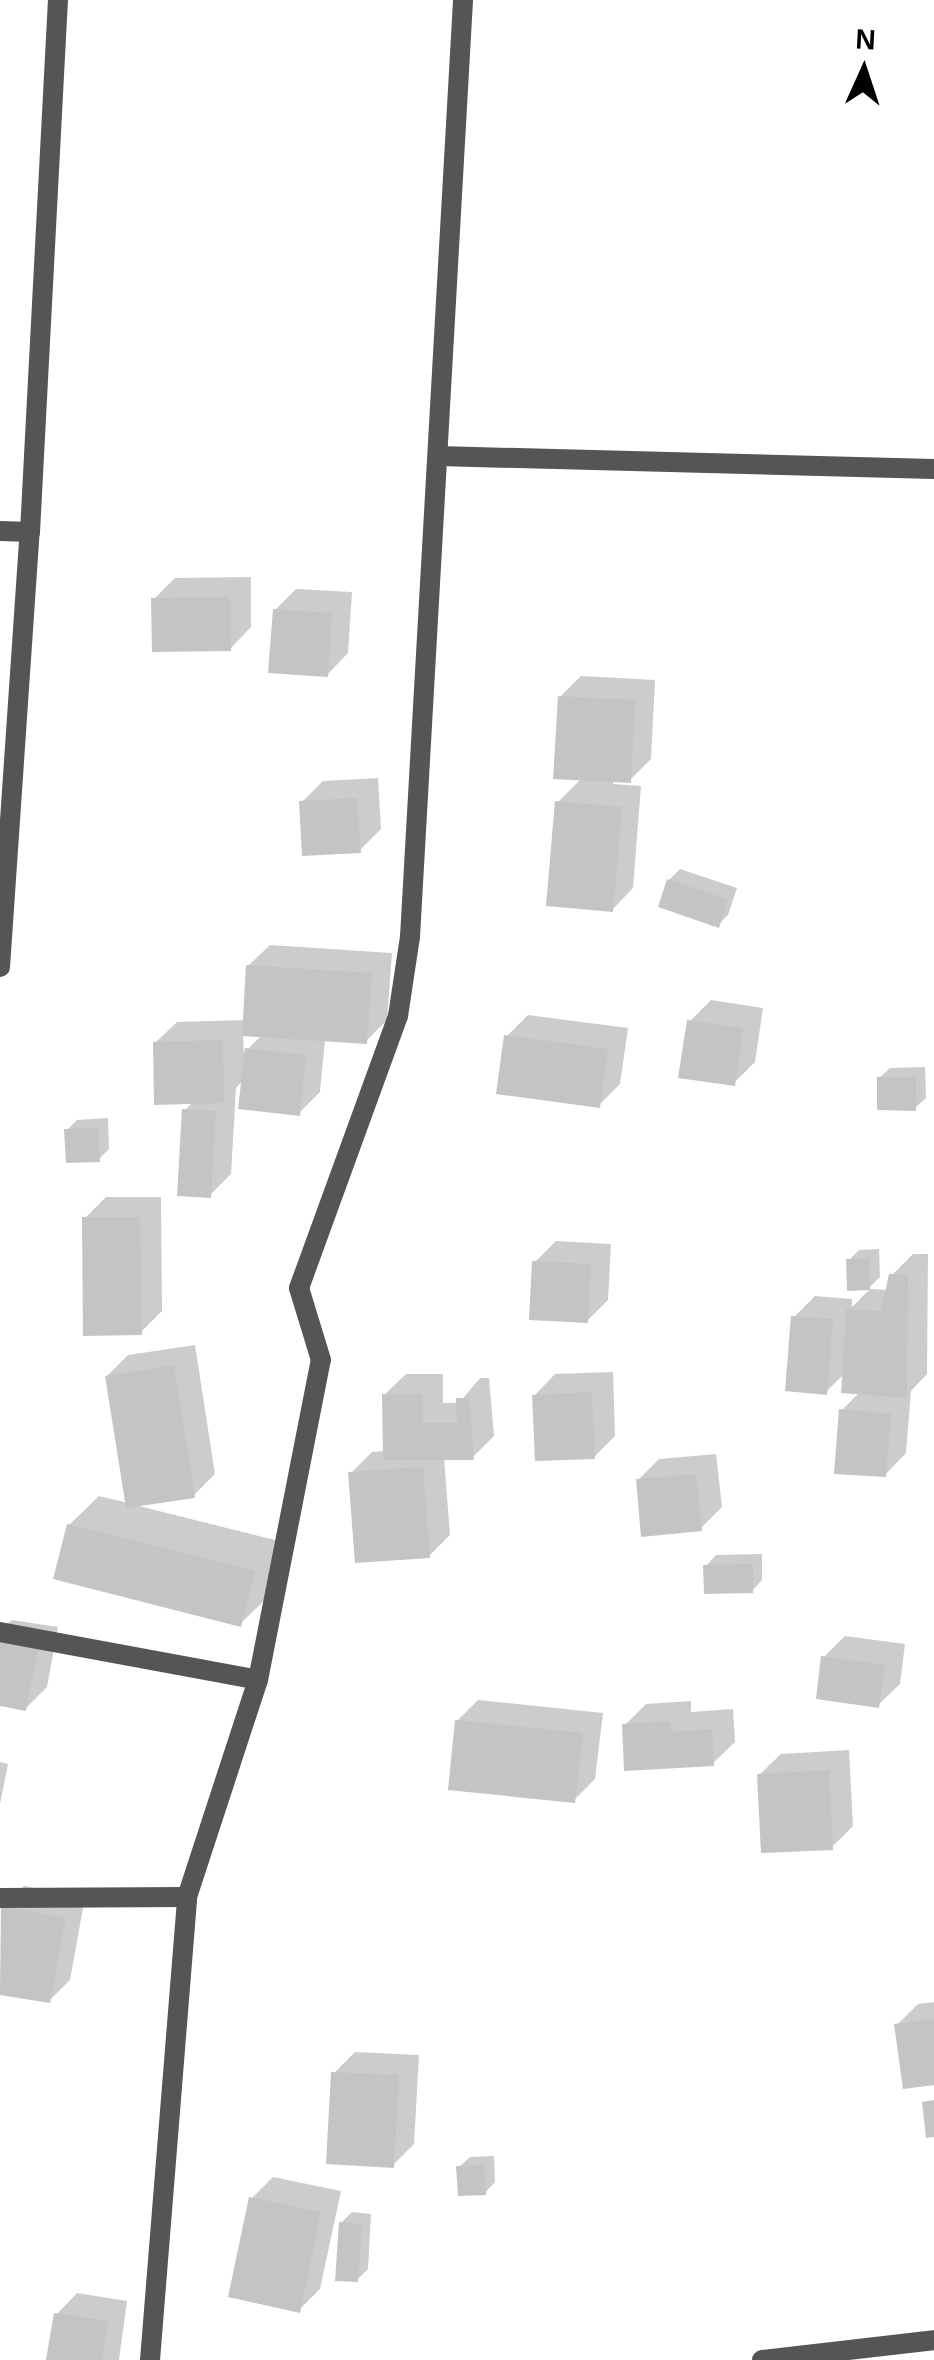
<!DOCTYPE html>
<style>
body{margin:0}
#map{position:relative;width:934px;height:2360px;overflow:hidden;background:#fff;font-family:Helvetica,sans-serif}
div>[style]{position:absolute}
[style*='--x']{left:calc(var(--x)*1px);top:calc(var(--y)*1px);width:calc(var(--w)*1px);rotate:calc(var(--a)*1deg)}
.shadow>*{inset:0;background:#0003}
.building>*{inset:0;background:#c4c4c4}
.street>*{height:20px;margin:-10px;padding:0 10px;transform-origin:10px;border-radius:10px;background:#555}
span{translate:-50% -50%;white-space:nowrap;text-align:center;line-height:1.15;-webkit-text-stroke:10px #fff;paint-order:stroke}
.north{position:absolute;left:814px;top:20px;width:100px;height:100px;-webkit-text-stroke:8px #fff;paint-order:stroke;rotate:3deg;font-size:28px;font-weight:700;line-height:40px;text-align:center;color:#000}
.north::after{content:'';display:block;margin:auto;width:35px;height:45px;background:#000;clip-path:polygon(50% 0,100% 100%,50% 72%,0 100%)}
</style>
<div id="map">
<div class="shadow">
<div style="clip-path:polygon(251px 577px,251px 627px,230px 649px,154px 599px,175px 578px)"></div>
<div style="clip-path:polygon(296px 589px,352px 592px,348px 653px,327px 675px,275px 610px)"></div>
<div style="clip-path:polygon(581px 676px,655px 680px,651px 759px,630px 780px,613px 779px,613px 784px,641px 786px,633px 888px,612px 910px,557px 803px,582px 778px,560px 697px)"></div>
<div style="clip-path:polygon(378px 778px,381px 829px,360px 850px,302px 802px,323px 781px)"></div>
<div style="clip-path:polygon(680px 869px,737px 888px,728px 915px,718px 925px,669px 880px)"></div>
<div style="clip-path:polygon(evenodd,270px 945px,392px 953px,387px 1020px,366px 1041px,325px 1039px,320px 1092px,299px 1113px,244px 1079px,236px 1088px,231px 1174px,210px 1195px,184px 1111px,194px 1101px,155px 1043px,177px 1022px,246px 1020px,248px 966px,270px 945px,243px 1033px,262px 1035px,244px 1053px,243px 1033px)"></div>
<div style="clip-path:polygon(711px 1000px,763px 1008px,755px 1062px,734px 1083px,690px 1021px)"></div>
<div style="clip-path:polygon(528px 1015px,628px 1028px,620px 1084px,599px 1105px,507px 1036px)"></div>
<div style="clip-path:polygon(925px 1067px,926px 1098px,915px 1108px,879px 1078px,890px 1068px)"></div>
<div style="clip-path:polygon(108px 1118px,109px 1149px,99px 1159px,67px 1130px,77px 1120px)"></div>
<div style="clip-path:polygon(106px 1197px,161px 1197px,162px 1311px,141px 1332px,85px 1218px)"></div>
<div style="clip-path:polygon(556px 1241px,611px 1244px,608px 1300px,587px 1321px,535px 1262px)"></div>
<div style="clip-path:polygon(879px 1249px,880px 1277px,869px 1288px,849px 1260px,859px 1250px)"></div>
<div style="clip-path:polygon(913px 1254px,928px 1254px,927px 1374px,911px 1391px,906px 1453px,885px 1475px,842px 1410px,860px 1392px,844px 1374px,826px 1392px,794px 1317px,815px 1296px,852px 1299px,852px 1307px,870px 1289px,888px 1290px,891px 1276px)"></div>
<div style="clip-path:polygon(195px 1345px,215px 1474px,194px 1495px,135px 1505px,283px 1542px,270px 1595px,240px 1624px,69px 1525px,99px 1496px,128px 1503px,107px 1376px,128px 1355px)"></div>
<div style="clip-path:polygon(613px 1372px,615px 1436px,594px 1457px,534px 1396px,555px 1374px)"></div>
<div style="clip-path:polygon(406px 1374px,443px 1374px,443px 1403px,459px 1403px,480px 1378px,489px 1378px,494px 1436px,473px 1457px,444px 1457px,450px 1535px,429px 1556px,351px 1473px,372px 1452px,385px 1451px,384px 1395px)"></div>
<div style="clip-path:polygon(716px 1454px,722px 1507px,701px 1528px,638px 1480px,659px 1459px)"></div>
<div style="clip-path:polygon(762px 1554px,762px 1580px,752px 1591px,706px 1566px,716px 1555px)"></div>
<div style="clip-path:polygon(12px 1620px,58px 1627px,47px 1687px,26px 1708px,0 1704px,0 1631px)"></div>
<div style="clip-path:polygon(845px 1636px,905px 1644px,900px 1684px,878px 1705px,824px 1657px)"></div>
<div style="clip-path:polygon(478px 1700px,603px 1713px,595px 1779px,574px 1800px,457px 1721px)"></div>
<div style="clip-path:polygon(691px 1701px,691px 1712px,733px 1709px,735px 1742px,713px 1763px,625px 1725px,646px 1704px)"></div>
<div style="clip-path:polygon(849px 1750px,853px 1826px,832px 1847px,759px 1775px,781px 1754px)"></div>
<div style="clip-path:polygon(0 1762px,8px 1764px,0 1804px)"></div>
<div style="clip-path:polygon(24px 1886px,85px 1897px,70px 1980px,49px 2001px,0 1992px,3px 1908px)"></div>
<div style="clip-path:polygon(934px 2002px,934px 2082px,897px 2025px,918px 2004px)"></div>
<div style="clip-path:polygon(355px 2052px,419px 2055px,414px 2144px,393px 2165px,334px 2073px)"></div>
<div style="clip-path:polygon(494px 2156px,495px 2182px,485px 2193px,459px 2167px,470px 2157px)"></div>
<div style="clip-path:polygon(273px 2177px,341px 2191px,320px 2289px,299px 2310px,252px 2198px)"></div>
<div style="clip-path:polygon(352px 2212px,371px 2214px,368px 2269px,357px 2280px,341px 2223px)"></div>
<div style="clip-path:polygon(77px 2293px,127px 2301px,119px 2360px,49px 2360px,56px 2315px)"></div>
</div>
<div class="building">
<div style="clip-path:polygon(230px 597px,231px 651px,152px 652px,151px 598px)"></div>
<div style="clip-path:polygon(273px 609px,332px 613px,328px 677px,268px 673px)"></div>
<div style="clip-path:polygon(558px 696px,635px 700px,631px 783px,553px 779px)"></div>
<div style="clip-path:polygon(357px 798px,361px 853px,302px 856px,299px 801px)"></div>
<div style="clip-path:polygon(555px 801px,622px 807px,613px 912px,546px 906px)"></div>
<div style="clip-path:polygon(667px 879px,728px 899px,719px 928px,658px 907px)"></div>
<div style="clip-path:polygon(246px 965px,372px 973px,367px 1044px,242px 1036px)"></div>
<div style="clip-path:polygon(687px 1020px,743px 1028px,735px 1086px,678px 1078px)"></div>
<div style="clip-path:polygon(504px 1035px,608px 1049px,600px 1108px,496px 1094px)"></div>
<div style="clip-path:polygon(223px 1040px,224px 1103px,154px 1105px,153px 1042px)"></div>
<div style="clip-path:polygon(245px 1048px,306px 1055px,300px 1116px,238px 1109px)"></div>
<div style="clip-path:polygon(877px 1077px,916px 1077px,916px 1111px,877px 1110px)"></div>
<div style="clip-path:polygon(182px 1109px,216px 1111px,211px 1198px,177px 1196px)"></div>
<div style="clip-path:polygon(98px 1128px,100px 1162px,66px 1163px,64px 1129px)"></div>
<div style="clip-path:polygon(82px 1217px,140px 1217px,142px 1335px,83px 1336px)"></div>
<div style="clip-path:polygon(846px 1259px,870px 1259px,870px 1290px,847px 1291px)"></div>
<div style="clip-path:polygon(532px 1261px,591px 1264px,588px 1323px,529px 1320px)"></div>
<div style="clip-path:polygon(889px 1274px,908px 1274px,907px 1398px,841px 1393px,846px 1309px,881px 1311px)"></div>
<div style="clip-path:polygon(791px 1316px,833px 1319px,827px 1395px,785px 1391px)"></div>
<div style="clip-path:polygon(174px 1365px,195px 1498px,126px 1508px,105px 1376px)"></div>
<div style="clip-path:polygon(592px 1392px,595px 1459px,535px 1461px,532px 1395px)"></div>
<div style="clip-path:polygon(382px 1394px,422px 1394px,423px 1423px,457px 1423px,456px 1398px,469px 1398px,474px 1460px,383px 1460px)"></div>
<div style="clip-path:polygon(839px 1409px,891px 1414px,886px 1477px,834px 1474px)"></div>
<div style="clip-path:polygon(423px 1467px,430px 1558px,355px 1563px,348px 1472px)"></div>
<div style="clip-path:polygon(696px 1474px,702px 1531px,641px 1537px,636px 1479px)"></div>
<div style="clip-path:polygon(67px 1524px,255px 1571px,241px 1627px,53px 1579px)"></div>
<div style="clip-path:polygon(753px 1564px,753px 1593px,704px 1594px,703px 1565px)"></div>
<div style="clip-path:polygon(0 1642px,38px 1648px,26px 1711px,0 1706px)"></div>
<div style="clip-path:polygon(821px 1656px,885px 1665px,879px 1708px,816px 1699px)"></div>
<div style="clip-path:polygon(455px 1720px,583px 1733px,575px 1803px,448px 1790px)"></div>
<div style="clip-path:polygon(671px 1721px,671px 1732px,712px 1729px,714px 1766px,624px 1771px,622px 1724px)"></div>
<div style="clip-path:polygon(829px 1770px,833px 1850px,761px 1853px,757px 1774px)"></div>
<div style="clip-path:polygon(1px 1906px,66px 1918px,50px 2003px,0 1995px)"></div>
<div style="clip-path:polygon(934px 2019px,934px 2085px,903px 2089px,894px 2024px)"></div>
<div style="clip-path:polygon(331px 2072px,399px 2075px,394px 2168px,326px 2164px)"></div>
<div style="clip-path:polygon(934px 2100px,934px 2137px,926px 2138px,922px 2102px)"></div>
<div style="clip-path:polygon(484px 2165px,486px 2195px,458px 2196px,456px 2166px)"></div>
<div style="clip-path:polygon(249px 2197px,321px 2212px,300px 2313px,228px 2297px)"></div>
<div style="clip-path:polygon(339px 2222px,362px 2224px,358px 2282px,335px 2281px)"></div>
<div style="clip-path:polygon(54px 2313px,108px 2321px,102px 2360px,46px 2360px)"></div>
</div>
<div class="street">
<div style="--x:438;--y:456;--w:496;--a:1.5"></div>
<div style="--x:0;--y:531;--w:30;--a:2"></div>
<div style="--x:0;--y:967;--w:436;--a:-86.1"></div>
<div style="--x:30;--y:532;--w:533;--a:-86.99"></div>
<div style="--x:0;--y:1632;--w:262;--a:10.5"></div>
<div style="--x:0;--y:1898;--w:187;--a:-0.3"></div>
<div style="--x:150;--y:2360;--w:464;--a:-85.4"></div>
<div style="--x:187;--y:1897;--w:228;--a:-71.9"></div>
<div style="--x:258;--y:1680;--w:326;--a:-78.9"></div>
<div style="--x:321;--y:1360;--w:75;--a:-107"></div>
<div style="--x:299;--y:1288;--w:289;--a:-70"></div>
<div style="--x:398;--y:1016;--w:80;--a:-81.4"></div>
<div style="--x:410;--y:937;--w:938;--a:-86.76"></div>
<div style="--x:762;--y:2360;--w:173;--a:-6.6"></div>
</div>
<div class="north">N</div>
</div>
